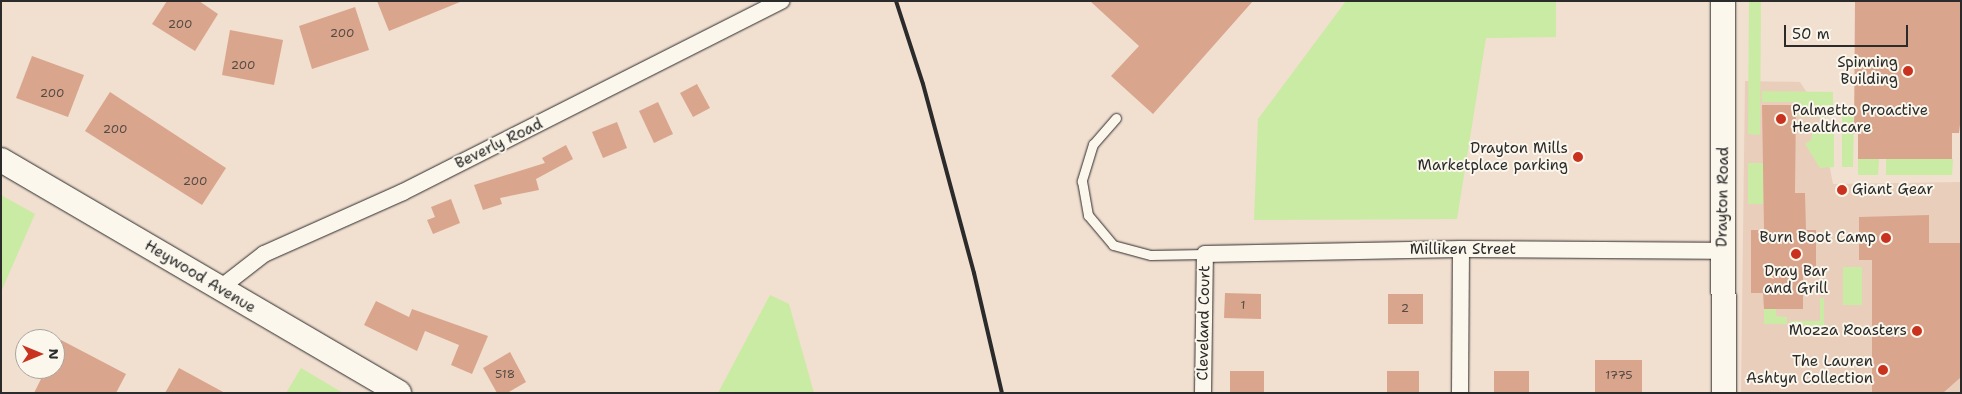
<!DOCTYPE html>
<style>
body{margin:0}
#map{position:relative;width:1962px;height:394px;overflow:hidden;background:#f1dfd0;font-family:"Shantell Sans",sans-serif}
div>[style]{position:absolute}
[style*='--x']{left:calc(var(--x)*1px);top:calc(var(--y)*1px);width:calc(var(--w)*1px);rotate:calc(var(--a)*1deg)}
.built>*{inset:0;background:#eacebc}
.green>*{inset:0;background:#caeba3}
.building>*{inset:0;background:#d9a68d}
.roads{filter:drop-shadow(0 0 1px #2b2b2b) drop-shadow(0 0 1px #2b2b2b)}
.lane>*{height:9px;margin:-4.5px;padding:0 4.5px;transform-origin:4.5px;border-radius:4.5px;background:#fbf7ec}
.street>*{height:16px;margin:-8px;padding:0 8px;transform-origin:8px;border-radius:8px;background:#fbf7ec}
.secondary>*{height:24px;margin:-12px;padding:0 12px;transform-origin:12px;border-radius:12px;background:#fbf7ec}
.rail>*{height:4px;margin:-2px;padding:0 2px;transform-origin:2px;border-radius:2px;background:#2b2b2b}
.dots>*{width:14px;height:14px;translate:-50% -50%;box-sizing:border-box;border:2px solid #fbf7ec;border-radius:50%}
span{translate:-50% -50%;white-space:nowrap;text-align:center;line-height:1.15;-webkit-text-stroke:4px #fbf7ec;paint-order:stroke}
.number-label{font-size:12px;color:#564a44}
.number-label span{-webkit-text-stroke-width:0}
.poi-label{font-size:15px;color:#2b2b2b}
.right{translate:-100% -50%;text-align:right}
.left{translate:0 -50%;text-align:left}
.street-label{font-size:15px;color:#2b2b2b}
.frame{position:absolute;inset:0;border:2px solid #2b2b2b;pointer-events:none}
.north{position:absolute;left:15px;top:329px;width:50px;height:50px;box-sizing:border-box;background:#fbf7ec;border:1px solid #a8a59f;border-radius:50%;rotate:90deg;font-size:14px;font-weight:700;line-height:20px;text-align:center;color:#2b2b2b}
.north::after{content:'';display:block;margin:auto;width:18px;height:22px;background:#c8321e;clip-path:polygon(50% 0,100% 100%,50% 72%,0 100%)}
.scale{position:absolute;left:1784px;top:25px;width:124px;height:22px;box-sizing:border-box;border:2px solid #2b2b2b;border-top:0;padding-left:6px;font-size:15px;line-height:18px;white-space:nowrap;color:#2b2b2b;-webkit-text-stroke:4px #fbf7ec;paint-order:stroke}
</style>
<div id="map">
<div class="built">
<div style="clip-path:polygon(1745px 81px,1800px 82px,1819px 111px,1833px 184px,1961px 182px,1961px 393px,1741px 393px)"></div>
</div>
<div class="green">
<div style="clip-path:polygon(1346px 1px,1556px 1px,1556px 37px,1486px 38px,1457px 219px,1254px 220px,1258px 119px)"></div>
<div style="clip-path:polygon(1749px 1px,1761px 1px,1760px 135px,1748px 134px)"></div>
<div style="clip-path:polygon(1762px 91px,1833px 92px,1833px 117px,1799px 117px,1799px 102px,1762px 102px)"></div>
<div style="clip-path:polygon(1854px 106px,1853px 167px,1842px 167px,1842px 113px)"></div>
<div style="clip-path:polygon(1812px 126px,1834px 126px,1834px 167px,1820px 168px,1805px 144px,1812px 139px)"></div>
<div style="clip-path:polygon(1858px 159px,1879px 159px,1878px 175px,1858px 175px)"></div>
<div style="clip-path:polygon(1886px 159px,1953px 159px,1952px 175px,1886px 175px)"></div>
<div style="clip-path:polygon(1748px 163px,1763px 163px,1763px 204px,1748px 204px)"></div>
<div style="clip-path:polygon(1px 195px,35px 214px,1px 292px)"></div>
<div style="clip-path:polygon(1843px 267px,1862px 267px,1862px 305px,1843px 305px)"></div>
<div style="clip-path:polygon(770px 295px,789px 304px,814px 393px,718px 393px)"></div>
<div style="clip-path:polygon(1820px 298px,1824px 298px,1824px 325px,1790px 325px,1790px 321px,1820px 321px)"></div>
<div style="clip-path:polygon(1764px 309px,1776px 309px,1776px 316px,1787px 317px,1787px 324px,1764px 324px)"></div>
<div style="clip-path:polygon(301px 368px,343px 393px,286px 393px)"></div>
</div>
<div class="building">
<div style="clip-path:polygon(167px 1px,199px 1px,218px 14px,195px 51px,152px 24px)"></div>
<div style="clip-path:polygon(377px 1px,460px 1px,460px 2px,389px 31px)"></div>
<div style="clip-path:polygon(1090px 1px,1253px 1px,1153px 114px,1111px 76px,1139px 46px)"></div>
<div style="clip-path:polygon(1855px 1px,1960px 1px,1961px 116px,1959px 133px,1952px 133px,1952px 159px,1858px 159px,1858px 134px,1854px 134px)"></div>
<div style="clip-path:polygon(355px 7px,369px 50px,312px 69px,299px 26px)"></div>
<div style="clip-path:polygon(230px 30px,283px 40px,274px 85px,222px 75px)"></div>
<div style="clip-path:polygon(32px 56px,84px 75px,68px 117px,16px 98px)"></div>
<div style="clip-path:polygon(697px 84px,710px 108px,693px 117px,680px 93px)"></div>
<div style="clip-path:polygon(110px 92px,226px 168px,202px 205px,85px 131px)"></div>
<div style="clip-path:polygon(658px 102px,673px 134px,654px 143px,639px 111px)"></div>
<div style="clip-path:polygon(1762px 105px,1796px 105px,1795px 193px,1805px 193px,1806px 230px,1816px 230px,1816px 273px,1803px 273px,1803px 309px,1764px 309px,1763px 293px,1751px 293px,1751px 230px,1764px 230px)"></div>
<div style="clip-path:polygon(617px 122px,627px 148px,603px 158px,592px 132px)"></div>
<div style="clip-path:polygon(566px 145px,573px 159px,536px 179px,539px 190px,500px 198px,502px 204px,483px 210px,474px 185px,545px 163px,542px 158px)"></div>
<div style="clip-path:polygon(451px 199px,460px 223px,433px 234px,427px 220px,435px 217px,431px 207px)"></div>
<div style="clip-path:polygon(1929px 215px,1929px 243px,1961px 243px,1961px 377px,1943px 393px,1872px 393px,1872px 260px,1859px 260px,1859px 217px)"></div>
<div style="clip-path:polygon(1225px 293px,1261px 294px,1261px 319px,1224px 318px)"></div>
<div style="clip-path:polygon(1388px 294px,1423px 294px,1423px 324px,1388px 324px)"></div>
<div style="clip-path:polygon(376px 301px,409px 317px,412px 309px,488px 336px,472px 374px,451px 365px,459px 345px,425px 331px,417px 351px,364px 325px)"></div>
<div style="clip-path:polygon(61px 340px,126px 374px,116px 393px,34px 393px,46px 369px,55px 369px,55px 352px)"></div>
<div style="clip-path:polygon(510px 352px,526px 382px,507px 393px,497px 393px,483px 368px)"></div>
<div style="clip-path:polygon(1595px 360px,1642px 360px,1642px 392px,1595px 392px)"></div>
<div style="clip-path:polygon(179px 368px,225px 393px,165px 393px)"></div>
<div style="clip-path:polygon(1230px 371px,1264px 371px,1264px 393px,1230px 393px)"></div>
<div style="clip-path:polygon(1387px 371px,1419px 371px,1419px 393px,1387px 393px)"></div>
<div style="clip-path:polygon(1494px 371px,1529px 371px,1529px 393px,1494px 393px)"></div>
</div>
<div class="roads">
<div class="lane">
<div style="--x:1116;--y:118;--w:35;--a:131"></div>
<div style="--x:1093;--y:144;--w:39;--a:107"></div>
<div style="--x:1082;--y:181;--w:35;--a:80"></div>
<div style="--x:1088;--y:215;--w:39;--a:50"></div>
<div style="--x:1113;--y:245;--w:39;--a:15"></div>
<div style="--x:1151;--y:255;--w:54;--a:-1.1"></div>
</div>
<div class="street">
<div style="--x:219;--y:289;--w:57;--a:-37.9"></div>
<div style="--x:264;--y:254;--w:152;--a:-24"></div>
<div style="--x:403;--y:192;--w:424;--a:-26.8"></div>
<div style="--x:1203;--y:393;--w:139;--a:-89.2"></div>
<div style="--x:1205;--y:254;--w:256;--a:-1.1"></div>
<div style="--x:1461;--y:249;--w:261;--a:0.4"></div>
<div style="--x:1460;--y:393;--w:144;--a:-89.6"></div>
</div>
<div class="secondary">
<div style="--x:1723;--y:1;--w:392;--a:89.9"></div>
<div style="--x:1;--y:160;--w:461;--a:30.3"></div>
</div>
</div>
<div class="rail">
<div style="--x:896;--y:1;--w:87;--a:72"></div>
<div style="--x:923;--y:84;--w:196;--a:74.9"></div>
<div style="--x:974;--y:273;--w:123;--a:76.9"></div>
</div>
<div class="dots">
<div style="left:1908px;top:71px;background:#c8321e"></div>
<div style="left:1781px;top:119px;background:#c8321e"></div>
<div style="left:1578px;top:157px;background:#c8321e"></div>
<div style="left:1842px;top:190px;background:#c8321e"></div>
<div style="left:1886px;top:238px;background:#c8321e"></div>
<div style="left:1796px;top:254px;background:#c8321e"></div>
<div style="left:1917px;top:331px;background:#c8321e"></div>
<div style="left:1883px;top:370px;background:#c8321e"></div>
</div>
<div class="number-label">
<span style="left:180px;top:25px">200</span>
<span style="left:342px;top:34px">200</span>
<span style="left:243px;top:66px">200</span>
<span style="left:52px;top:94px">200</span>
<span style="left:115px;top:130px">200</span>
<span style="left:195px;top:182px">200</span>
<span style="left:1243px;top:306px">1</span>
<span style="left:1405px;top:309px">2</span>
<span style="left:505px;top:375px">518</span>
<span style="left:1619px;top:376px">1775</span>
</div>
<div class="poi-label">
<span class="right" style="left:1898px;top:71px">Spinning<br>Building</span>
<span class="left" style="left:1792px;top:119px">Palmetto Proactive<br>Healthcare</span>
<span class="right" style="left:1568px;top:157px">Drayton Mills<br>Marketplace parking</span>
<span class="left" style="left:1852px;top:190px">Giant Gear</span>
<span class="right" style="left:1876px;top:238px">Burn Boot Camp</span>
<span style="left:1796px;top:280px">Dray Bar<br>and Grill</span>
<span class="right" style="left:1907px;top:331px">Mozza Roasters</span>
<span class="right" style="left:1873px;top:370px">The Lauren<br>Ashtyn Collection</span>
</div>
<div class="street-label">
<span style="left:499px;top:144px;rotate:-26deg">Beverly Road</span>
<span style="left:1723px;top:197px;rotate:-89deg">Drayton Road</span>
<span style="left:1463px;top:250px">Milliken Street</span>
<span style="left:200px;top:277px;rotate:31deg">Heywood Avenue</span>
<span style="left:1204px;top:323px;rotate:-89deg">Cleveland Court</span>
</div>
<div class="frame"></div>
<div class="north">N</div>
<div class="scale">50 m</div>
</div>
